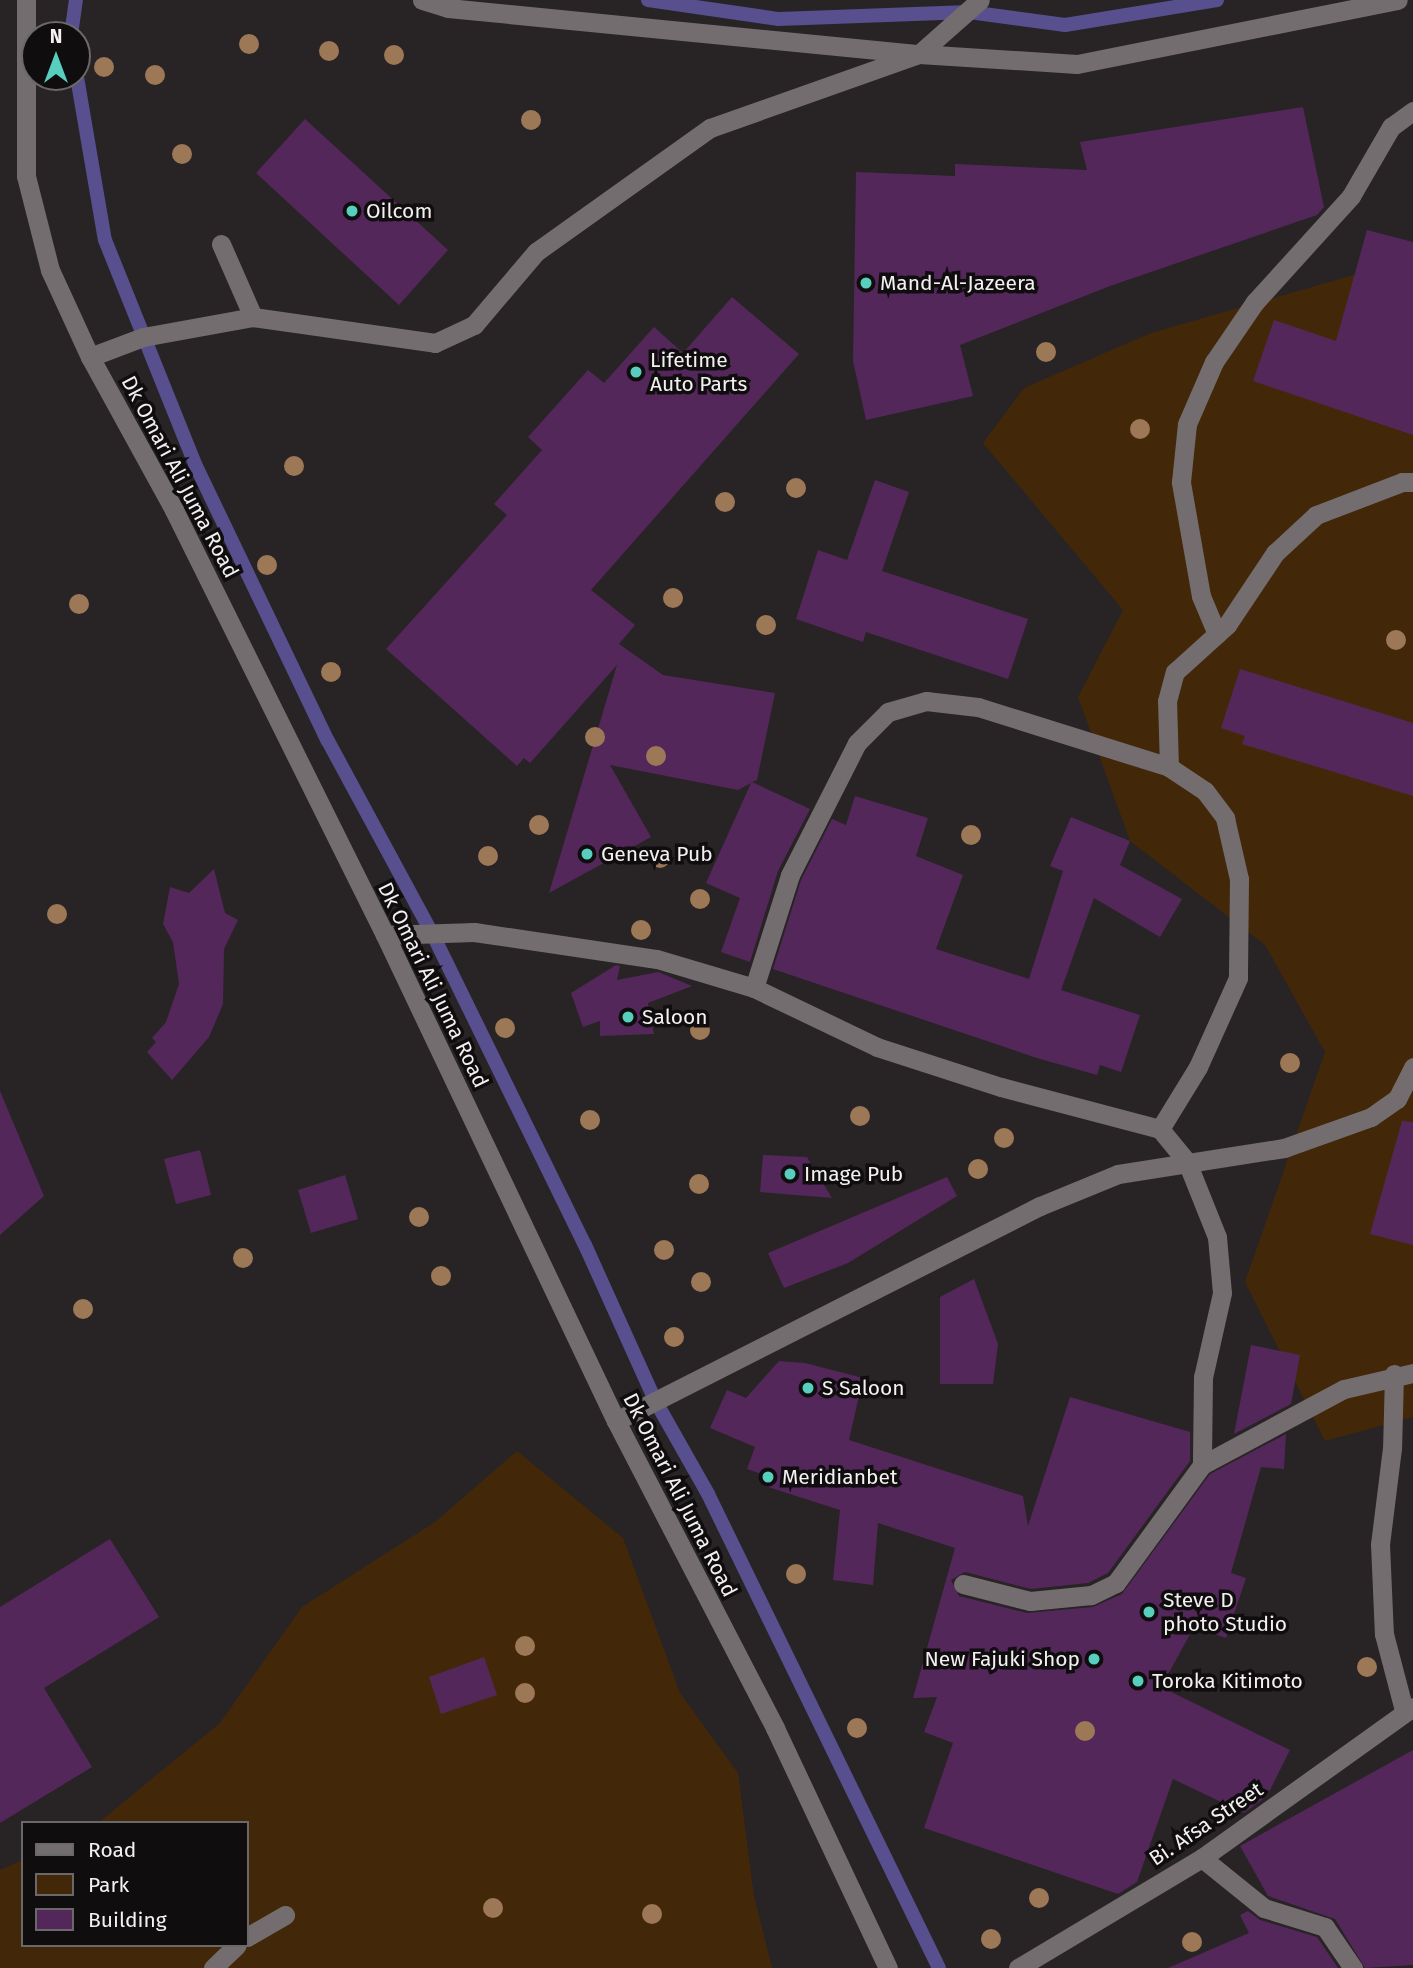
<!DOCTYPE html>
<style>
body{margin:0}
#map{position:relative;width:1413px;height:1968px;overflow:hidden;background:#282324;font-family:"Fira Sans",sans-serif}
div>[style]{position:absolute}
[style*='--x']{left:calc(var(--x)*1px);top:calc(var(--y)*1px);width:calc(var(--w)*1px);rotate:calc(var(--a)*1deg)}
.green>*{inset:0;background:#422809}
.stream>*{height:14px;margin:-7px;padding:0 7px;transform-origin:7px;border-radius:7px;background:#574f8e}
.building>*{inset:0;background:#54275b}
.service>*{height:19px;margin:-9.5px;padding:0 9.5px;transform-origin:9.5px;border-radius:9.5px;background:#746d6f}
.minor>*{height:19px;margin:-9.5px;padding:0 9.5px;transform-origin:9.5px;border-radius:9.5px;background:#746d6f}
.tertiary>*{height:19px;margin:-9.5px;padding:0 9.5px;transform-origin:9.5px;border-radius:9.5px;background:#746d6f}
.trees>*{width:20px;height:20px;margin:-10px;border-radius:50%;background:#9c7857}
.dots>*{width:19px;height:19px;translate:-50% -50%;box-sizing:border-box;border:4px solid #0f0d0e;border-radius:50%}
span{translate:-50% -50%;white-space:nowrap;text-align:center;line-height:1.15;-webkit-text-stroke:7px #0f0d0e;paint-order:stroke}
.poi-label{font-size:21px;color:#f4f0f1}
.left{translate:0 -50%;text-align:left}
.right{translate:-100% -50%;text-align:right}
.street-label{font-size:21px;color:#f4f0f1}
.legend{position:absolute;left:21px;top:1821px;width:228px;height:126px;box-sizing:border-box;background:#0f0d0e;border:2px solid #6b6869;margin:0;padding:9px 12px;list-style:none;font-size:21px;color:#f4f0f1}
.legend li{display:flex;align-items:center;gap:14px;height:35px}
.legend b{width:35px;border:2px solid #6b6869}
.north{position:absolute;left:21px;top:21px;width:70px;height:70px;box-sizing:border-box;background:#0f0d0e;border:2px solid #6b6869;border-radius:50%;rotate:0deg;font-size:19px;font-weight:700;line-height:28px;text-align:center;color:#f4f0f1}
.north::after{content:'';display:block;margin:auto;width:24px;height:32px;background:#58cebf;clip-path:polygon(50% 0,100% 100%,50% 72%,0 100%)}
</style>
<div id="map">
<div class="green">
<div style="clip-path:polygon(1413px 258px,1413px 1417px,1325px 1441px,1245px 1282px,1325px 1052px,1265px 945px,1130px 841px,1078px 697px,1123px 610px,983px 443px,1024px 388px,1151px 333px)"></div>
<div style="clip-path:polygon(517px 1451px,623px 1538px,680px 1693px,738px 1773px,754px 1896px,772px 1968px,0 1968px,0 1870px,23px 1860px,23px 1945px,247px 1945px,247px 1823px,98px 1823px,220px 1723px,302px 1607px,435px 1522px)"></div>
</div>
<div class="stream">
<div style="--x:648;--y:0;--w:132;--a:8.3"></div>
<div style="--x:779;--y:19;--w:190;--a:-2.1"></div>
<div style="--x:969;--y:12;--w:97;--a:7.7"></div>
<div style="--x:1065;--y:25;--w:154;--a:-9.3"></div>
<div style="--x:71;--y:35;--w:35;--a:-82"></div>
<div style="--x:77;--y:77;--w:165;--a:80.3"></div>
<div style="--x:105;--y:240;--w:241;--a:68.1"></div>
<div style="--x:195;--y:464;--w:307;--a:64.4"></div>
<div style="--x:328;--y:741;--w:218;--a:61.6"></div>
<div style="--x:432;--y:933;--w:347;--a:63.9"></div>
<div style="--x:585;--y:1245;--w:172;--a:65.7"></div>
<div style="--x:656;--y:1402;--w:106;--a:60.5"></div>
<div style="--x:708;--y:1494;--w:527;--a:64.02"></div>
</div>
<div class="building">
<div style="clip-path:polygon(1303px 107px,1324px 207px,1317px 215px,1110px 286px,960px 345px,973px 396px,866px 420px,853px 361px,856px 172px,955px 176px,955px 164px,1087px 170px,1080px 142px)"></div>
<div style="clip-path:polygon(305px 119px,448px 250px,399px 305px,256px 173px)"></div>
<div style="clip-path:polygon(1367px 230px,1413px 242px,1413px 435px,1253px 381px,1274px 320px,1336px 341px)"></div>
<div style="clip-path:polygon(732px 297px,799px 354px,591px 590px,635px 625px,619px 644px,663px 675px,775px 693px,757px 780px,752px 782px,810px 809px,778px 871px,750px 962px,721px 952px,740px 898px,706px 883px,751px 783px,738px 790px,610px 765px,651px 837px,549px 893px,617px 665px,530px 763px,524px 758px,517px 766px,386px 649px,507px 515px,494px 504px,542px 450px,528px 437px,588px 370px,604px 383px,654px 327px,683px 353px)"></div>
<div style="clip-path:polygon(875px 480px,909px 492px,882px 571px,1028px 619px,1008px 679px,866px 632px,863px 642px,796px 619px,818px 550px,847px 560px)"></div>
<div style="clip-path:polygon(1240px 669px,1413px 723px,1413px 796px,1242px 744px,1245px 736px,1221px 728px)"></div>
<div style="clip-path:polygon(855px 796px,928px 818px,916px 856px,963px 875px,936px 949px,1029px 979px,1063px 871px,1050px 866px,1071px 817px,1130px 841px,1120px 865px,1182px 899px,1160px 937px,1094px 898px,1061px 990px,1140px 1015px,1121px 1072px,1100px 1065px,1097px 1075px,1037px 1058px,773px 969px,801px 880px,832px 819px,846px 825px)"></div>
<div style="clip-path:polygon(214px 869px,225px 913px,238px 920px,224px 949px,223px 1004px,209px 1037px,172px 1080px,147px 1052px,156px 1042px,152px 1038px,166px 1022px,179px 984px,173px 942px,163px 924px,170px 887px,189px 893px)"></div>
<div style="clip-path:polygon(616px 965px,620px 966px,617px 980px,658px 972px,692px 986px,648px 1003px,654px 1034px,600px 1036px,600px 1021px,583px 1027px,571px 993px)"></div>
<div style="clip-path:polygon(0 1091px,44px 1196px,0 1235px)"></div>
<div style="clip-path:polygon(1402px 1121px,1413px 1122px,1413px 1245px,1370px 1234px)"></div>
<div style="clip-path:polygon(200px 1150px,211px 1195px,176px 1204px,164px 1159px)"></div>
<div style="clip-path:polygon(763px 1155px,807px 1157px,832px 1198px,760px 1192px)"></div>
<div style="clip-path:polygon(345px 1175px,358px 1219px,311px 1233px,298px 1190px)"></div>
<div style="clip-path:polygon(947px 1177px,957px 1196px,848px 1263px,784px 1288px,768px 1253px)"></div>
<div style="clip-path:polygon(974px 1279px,998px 1344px,993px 1384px,940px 1384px,940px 1297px)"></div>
<div style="clip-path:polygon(1251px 1345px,1300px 1355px,1291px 1404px,1234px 1434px)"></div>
<div style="clip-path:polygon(779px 1361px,805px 1363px,863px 1378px,849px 1440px,1023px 1496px,1028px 1526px,1070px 1397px,1190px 1432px,1190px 1461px,1108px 1573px,1088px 1583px,1031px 1589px,965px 1572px,951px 1580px,959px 1596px,1027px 1613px,1093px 1607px,1122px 1594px,1210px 1474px,1286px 1434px,1284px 1469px,1261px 1467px,1231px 1573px,1246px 1578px,1226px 1638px,1194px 1627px,1161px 1687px,1290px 1750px,1267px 1796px,1244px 1813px,1173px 1779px,1137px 1882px,1118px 1894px,924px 1828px,953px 1743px,924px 1732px,937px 1697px,913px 1698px,955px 1548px,878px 1523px,873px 1585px,833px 1580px,840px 1510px,765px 1486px,768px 1476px,747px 1469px,755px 1447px,710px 1428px,727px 1390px,746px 1398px)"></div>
<div style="clip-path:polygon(110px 1539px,159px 1617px,44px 1688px,92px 1767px,0 1823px,0 1607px)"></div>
<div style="clip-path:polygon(484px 1657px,497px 1695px,441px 1714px,429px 1677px)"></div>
<div style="clip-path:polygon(1413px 1750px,1413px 1965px,1365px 1968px,1335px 1919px,1268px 1896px,1240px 1846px)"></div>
<div style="clip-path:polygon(1248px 1911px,1260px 1920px,1317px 1937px,1338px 1968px,1168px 1968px,1249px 1933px,1240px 1915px)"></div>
</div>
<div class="service">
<div style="--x:422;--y:0;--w:27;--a:17"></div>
<div style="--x:448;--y:8;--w:473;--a:5.6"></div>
<div style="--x:919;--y:54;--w:158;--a:3.6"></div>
<div style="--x:221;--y:244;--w:80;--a:66.3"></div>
<div style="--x:90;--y:357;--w:57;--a:-20.7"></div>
<div style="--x:143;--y:337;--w:112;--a:-10.3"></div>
<div style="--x:253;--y:317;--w:184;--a:8.1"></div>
<div style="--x:435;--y:343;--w:43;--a:-24.8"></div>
<div style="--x:474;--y:325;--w:96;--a:-49.7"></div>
<div style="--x:536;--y:252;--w:214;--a:-35.5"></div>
<div style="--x:710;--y:128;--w:222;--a:-19.5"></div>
<div style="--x:919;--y:54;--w:81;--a:-41.5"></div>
<div style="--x:247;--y:1937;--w:44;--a:-30.1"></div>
<div style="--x:213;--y:1968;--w:33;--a:-44"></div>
</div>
<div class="minor">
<div style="--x:1077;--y:64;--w:327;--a:-11.3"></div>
<div style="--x:1217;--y:634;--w:41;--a:-112.8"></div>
<div style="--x:1201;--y:596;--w:116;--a:-100"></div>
<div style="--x:1181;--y:482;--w:58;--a:-84.1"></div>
<div style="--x:1187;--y:424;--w:68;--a:-66.5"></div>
<div style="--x:1214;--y:362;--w:73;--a:-55.7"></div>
<div style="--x:1255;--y:302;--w:143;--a:-47.8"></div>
<div style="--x:1351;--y:196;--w:80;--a:-59.9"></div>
<div style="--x:1391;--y:127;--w:27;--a:-36"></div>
<div style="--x:1169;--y:767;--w:66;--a:-91.7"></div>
<div style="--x:1167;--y:701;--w:30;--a:-75"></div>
<div style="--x:1175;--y:672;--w:70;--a:-42.1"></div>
<div style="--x:1227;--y:625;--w:87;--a:-56.3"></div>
<div style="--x:1275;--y:553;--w:56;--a:-42.8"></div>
<div style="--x:1316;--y:515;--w:92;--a:-21"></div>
<div style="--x:1402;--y:482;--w:11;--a:0"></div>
<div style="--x:385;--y:935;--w:89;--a:-1.9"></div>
<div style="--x:474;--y:932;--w:185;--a:8.4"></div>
<div style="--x:657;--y:959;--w:101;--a:16.6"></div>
<div style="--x:754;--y:988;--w:136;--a:25.6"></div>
<div style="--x:877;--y:1047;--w:130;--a:17.9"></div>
<div style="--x:1001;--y:1087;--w:164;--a:14.8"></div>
<div style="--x:1160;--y:1129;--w:43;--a:50.7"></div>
<div style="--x:1187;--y:1162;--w:81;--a:68.2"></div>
<div style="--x:1217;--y:1237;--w:56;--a:84.9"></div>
<div style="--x:1222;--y:1293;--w:86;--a:102.7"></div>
<div style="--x:1203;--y:1377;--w:88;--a:90.7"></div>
<div style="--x:1202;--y:1465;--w:146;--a:126.1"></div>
<div style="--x:1116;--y:1583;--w:28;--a:154"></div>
<div style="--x:1091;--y:1595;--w:61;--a:174.4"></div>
<div style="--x:1030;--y:1601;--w:69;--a:-165.8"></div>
<div style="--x:754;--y:988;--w:119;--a:-72.3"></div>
<div style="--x:790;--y:875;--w:148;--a:-63.1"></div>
<div style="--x:857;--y:743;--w:44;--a:-45"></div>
<div style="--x:888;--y:712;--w:40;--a:-16"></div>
<div style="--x:926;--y:701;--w:52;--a:6.6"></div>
<div style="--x:978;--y:707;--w:200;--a:17.4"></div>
<div style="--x:1169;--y:767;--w:43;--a:33.7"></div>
<div style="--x:1205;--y:791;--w:34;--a:53"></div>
<div style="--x:1225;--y:818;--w:63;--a:77.1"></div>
<div style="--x:1239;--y:879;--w:99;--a:90.6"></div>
<div style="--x:1238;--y:978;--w:98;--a:114.2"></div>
<div style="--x:1198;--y:1067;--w:73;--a:121.5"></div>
<div style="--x:1394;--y:1374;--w:74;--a:91.5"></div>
<div style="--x:1392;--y:1448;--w:97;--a:97.1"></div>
<div style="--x:1380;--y:1544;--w:90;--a:87.5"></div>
<div style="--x:1384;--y:1634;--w:79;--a:75.3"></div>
<div style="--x:616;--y:1421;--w:475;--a:-26.9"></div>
<div style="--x:1040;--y:1206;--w:84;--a:-22.3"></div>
<div style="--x:1118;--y:1174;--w:168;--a:-8.9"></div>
<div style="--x:1284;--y:1148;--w:92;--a:-19.6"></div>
<div style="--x:1371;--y:1117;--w:32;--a:-35"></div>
<div style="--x:1397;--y:1099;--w:36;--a:-63"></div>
<div style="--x:1202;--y:1465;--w:161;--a:-28.2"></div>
<div style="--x:1344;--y:1389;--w:71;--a:-13.1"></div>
<div style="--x:1202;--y:1858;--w:80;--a:38.9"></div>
<div style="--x:1264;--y:1908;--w:64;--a:17.3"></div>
<div style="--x:1325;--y:1927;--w:50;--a:55.7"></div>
<div style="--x:1018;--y:1968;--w:214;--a:-30.9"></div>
<div style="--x:1202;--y:1858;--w:259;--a:-35.6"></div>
</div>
<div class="tertiary">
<div style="--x:26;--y:0;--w:176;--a:90"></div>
<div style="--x:26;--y:176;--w:97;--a:75.7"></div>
<div style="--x:50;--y:270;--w:96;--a:65.3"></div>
<div style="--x:90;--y:357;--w:175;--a:61.2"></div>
<div style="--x:174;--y:510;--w:474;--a:63.6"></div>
<div style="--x:385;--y:935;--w:538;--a:64.58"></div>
<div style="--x:616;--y:1421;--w:346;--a:62.6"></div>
<div style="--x:775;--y:1728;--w:265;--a:64.8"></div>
</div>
<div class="trees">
<div style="left:249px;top:44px"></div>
<div style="left:329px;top:51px"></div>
<div style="left:394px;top:55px"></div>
<div style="left:104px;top:67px"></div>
<div style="left:155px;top:75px"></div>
<div style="left:531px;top:120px"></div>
<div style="left:182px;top:154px"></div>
<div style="left:1046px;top:352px"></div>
<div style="left:1140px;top:429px"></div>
<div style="left:294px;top:466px"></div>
<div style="left:796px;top:488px"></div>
<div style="left:725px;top:502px"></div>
<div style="left:267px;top:565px"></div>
<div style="left:673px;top:598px"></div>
<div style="left:79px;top:604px"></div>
<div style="left:766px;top:625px"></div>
<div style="left:1396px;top:640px"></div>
<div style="left:331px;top:672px"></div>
<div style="left:595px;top:737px"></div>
<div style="left:656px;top:756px"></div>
<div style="left:539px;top:825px"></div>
<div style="left:971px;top:835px"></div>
<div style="left:488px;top:856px"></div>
<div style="left:660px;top:858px"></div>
<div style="left:700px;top:899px"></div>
<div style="left:57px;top:914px"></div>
<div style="left:641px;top:930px"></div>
<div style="left:505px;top:1028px"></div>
<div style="left:700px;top:1030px"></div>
<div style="left:1290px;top:1063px"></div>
<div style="left:860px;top:1116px"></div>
<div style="left:590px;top:1120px"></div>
<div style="left:1004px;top:1138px"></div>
<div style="left:978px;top:1169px"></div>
<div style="left:699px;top:1184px"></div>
<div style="left:419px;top:1217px"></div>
<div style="left:664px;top:1250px"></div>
<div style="left:243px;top:1258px"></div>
<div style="left:441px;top:1276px"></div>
<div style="left:701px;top:1282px"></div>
<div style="left:83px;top:1309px"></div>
<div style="left:674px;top:1337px"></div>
<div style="left:796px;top:1574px"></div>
<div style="left:525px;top:1646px"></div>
<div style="left:1367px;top:1667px"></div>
<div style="left:525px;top:1693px"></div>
<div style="left:857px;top:1728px"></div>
<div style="left:1085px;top:1731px"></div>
<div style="left:1039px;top:1898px"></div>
<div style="left:493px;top:1908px"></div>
<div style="left:652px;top:1914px"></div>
<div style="left:991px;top:1939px"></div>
<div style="left:1192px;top:1942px"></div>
</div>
<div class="dots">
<div style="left:352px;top:211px;background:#58cebf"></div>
<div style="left:866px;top:283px;background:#58cebf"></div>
<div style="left:636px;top:372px;background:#58cebf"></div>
<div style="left:587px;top:854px;background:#58cebf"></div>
<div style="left:628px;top:1017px;background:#58cebf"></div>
<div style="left:790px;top:1174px;background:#58cebf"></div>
<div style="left:808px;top:1388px;background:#58cebf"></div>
<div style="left:768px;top:1477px;background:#58cebf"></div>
<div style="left:1149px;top:1612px;background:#58cebf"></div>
<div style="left:1094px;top:1659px;background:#58cebf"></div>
<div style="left:1138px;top:1681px;background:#58cebf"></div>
</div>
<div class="poi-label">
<span class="left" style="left:366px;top:211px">Oilcom</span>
<span class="left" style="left:880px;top:283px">Mand-Al-Jazeera</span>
<span class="left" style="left:650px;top:372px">Lifetime<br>Auto Parts</span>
<span class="left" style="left:601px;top:854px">Geneva Pub</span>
<span class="left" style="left:642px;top:1017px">Saloon</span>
<span class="left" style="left:804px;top:1174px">Image Pub</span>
<span class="left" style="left:822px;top:1388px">S Saloon</span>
<span class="left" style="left:782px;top:1477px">Meridianbet</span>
<span class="left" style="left:1163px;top:1612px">Steve D<br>photo Studio</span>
<span class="right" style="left:1080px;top:1659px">New Fajuki Shop</span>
<span class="left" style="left:1152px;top:1681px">Toroka Kitimoto</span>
</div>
<div class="street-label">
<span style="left:180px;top:477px;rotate:62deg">Dk Omari Ali Juma Road</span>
<span style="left:433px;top:985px;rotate:64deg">Dk Omari Ali Juma Road</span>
<span style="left:680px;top:1495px;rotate:63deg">Dk Omari Ali Juma Road</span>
<span style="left:1206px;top:1824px;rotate:-34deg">Bi. Afsa Street</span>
</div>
<ul class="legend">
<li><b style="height:9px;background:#746d6f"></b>Road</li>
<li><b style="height:19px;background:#422809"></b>Park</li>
<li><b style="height:19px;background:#54275b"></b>Building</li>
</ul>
<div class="north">N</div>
</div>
